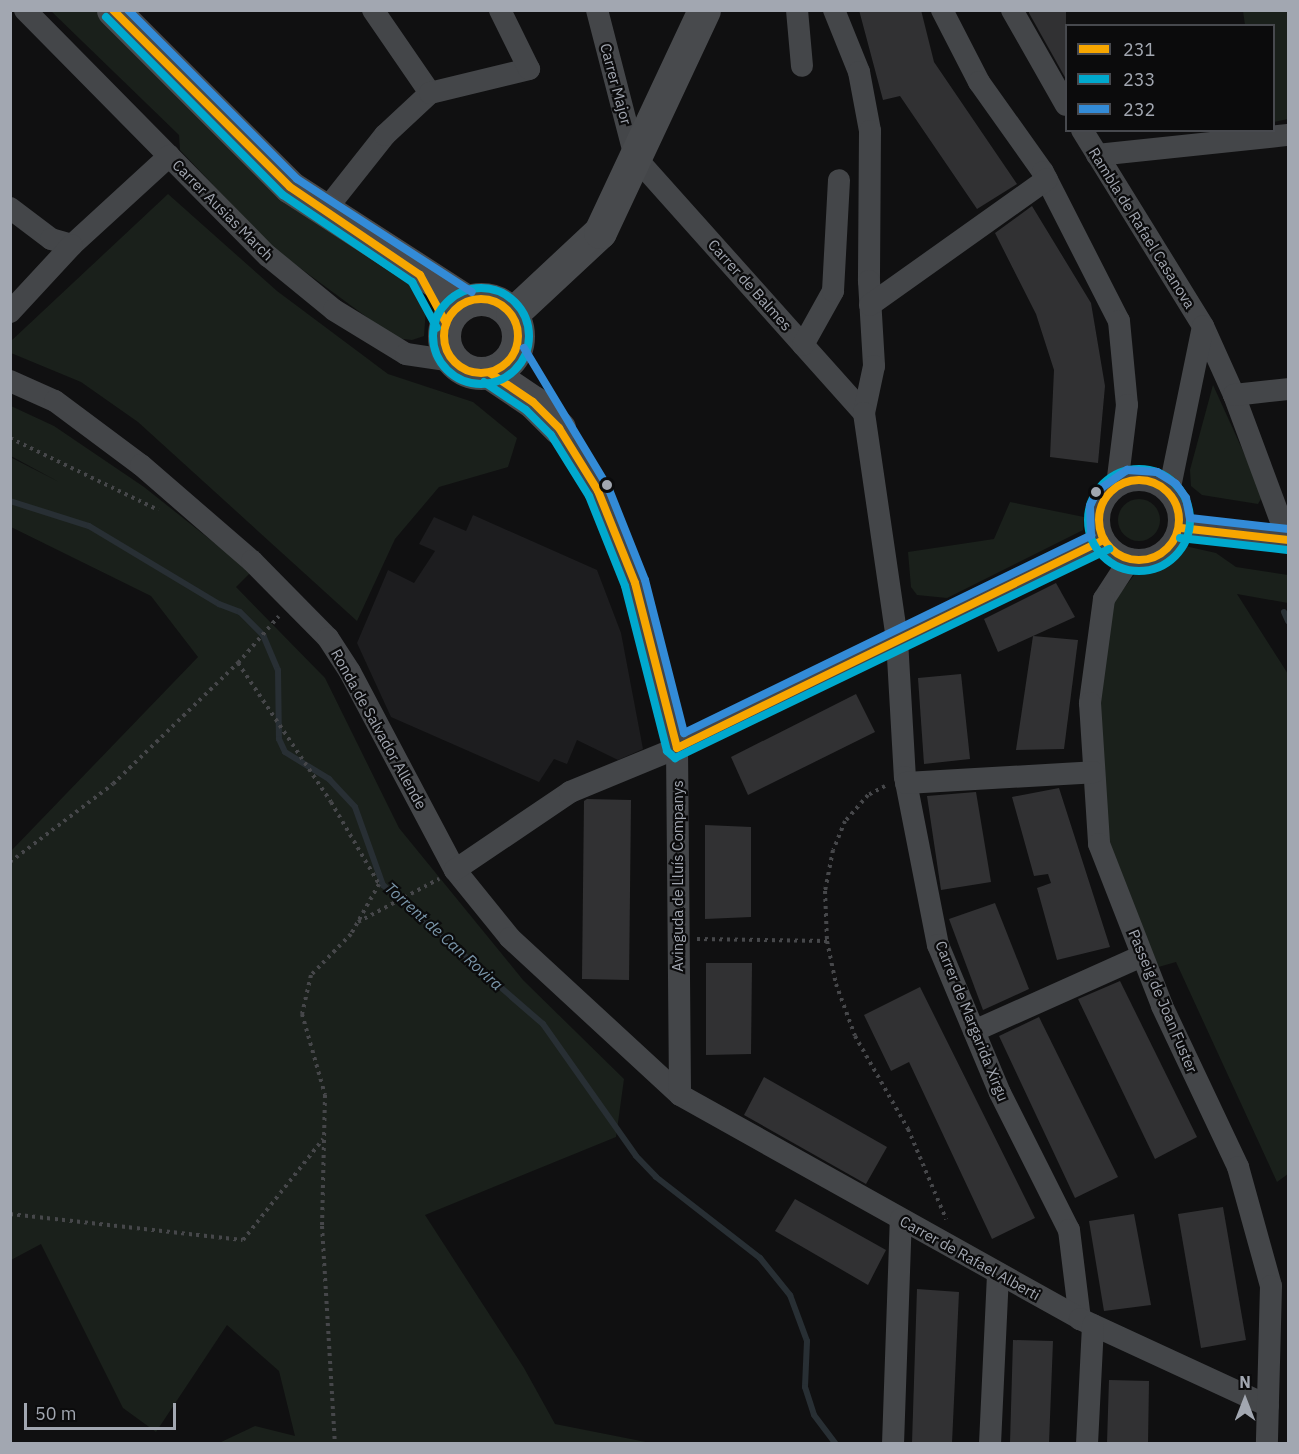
<!DOCTYPE html>
<meta charset="utf-8">
<style>
body{margin:0}
#map{position:relative;width:1299px;height:1454px;overflow:hidden;background:#101011;font-family:"IBM Plex Sans",sans-serif}
div>[style]{position:absolute}
[style*='--x']{left:calc(var(--x)*1px);top:calc(var(--y)*1px);width:calc(var(--w)*1px);rotate:calc(var(--a)*1deg)}
.built>*{inset:0;background:#1d1d1f}
.green>*{inset:0;background:#1a201b}
.round{border-radius:50%}
.stream>*{height:6px;margin:-3px;padding:0 3px;transform-origin:3px;border-radius:3px;background:#282f34}
.building>*{inset:0;background:#313133}
.path>*{height:4px;margin-top:-2px;transform-origin:0;background:repeating-linear-gradient(90deg,#46474a 0 3px,transparent 0 7.5px)}
.street>*{height:22px;margin:-11px;padding:0 11px;transform-origin:11px;border-radius:11px;background:#444649}
.street>.ring{margin:-11px;padding:0;box-sizing:content-box;background:none;border:22px solid #444649;border-radius:50%}
.secondary>*{height:33px;margin:-16.5px;padding:0 16.5px;transform-origin:16.5px;border-radius:16.5px;background:#484a4d}
.secondary>.ring{margin:-16.5px;padding:0;box-sizing:content-box;background:none;border:33px solid #484a4d;border-radius:50%}
.bus-1>*{height:8px;margin:-4px;padding:0 4px;transform-origin:4px;border-radius:4px;background:#f7a600}
.bus-1>.ring{margin:-4px;padding:0;box-sizing:content-box;background:none;border:8px solid #f7a600;border-radius:50%}
.bus-2>*{height:8px;margin:-4px;padding:0 4px;transform-origin:4px;border-radius:4px;background:#00a9ce}
.bus-2>.ring{margin:-4px;padding:0;box-sizing:content-box;background:none;border:8px solid #00a9ce;border-radius:50%}
.bus-3>*{height:8px;margin:-4px;padding:0 4px;transform-origin:4px;border-radius:4px;background:#338bd7}
.dots>*{width:16px;height:16px;translate:-50% -50%;box-sizing:border-box;border:3px solid #0b0b0c;border-radius:50%}
span{translate:-50% -50%;white-space:nowrap;text-align:center;line-height:1.15;-webkit-text-stroke:4.5px #0b0b0c;paint-order:stroke}
.street-label{font-size:15px;color:#a2a7b1}
.water-label{font-size:16px;color:#7a96aa;font-style:italic}
.frame{position:absolute;inset:0;border:12px solid #a2a7b1;pointer-events:none}
.legend{position:absolute;left:1065px;top:24px;width:210px;height:108px;box-sizing:border-box;background:#0b0b0c;border:2px solid #47494e;margin:0;padding:8px 10px;list-style:none;font-size:18px;color:#a2a7b1}
.legend li{display:flex;align-items:center;gap:12px;height:30px}
.legend b{width:30px;border:2px solid #47494e}
.north{position:absolute;left:1215px;top:1370px;width:60px;height:60px;-webkit-text-stroke:4px #0b0b0c;paint-order:stroke;rotate:0deg;font-size:16px;font-weight:700;line-height:24px;text-align:center;color:#a2a7b1}
.north::after{content:'';display:block;margin:auto;width:21px;height:27px;background:#a2a7b1;clip-path:polygon(50% 0,100% 100%,50% 72%,0 100%)}
.scale{position:absolute;left:24px;top:1403px;width:152px;height:27px;box-sizing:border-box;border:3px solid #a2a7b1;border-top:0;padding-left:8px;font-size:18px;line-height:21px;white-space:nowrap;color:#a2a7b1;-webkit-text-stroke:4px #0b0b0c;paint-order:stroke}
</style>
<div id="map">
<div class="built">
<div style="clip-path:polygon(473px 515px,597px 570px,621px 633px,643px 749px,618px 760px,577px 740px,567px 764px,554px 759px,539px 782px,391px 717px,357px 643px,388px 570px,414px 583px,435px 551px,419px 544px,434px 517px,466px 531px)"></div>
</div>
<div class="green">
<div style="clip-path:polygon(51px 11px,101px 11px,412px 284px,426px 308px,424px 336px,412px 340px,395px 338px,273px 248px,180px 150px,179px 135px)"></div>
<div style="clip-path:polygon(1243px 11px,1288px 11px,1288px 119px,1274px 122px,1274px 26px,1245px 25px)"></div>
<div style="clip-path:polygon(168px 194px,277px 291px,388px 374px,473px 402px,517px 438px,508px 467px,439px 487px,395px 539px,357px 621px,138px 422px,81px 382px,11px 353px,11px 341px)"></div>
<div style="clip-path:polygon(1213px 385px,1263px 495px,1258px 504px,1202px 495px,1191px 486px,1190px 470px)"></div>
<div style="clip-path:polygon(11px 406px,54px 426px,144px 487px,251px 572px,236px 587px,325px 678px,399px 828px,523px 980px,624px 1079px,616px 1137px,425px 1215px,524px 1368px,555px 1424px,651px 1443px,219px 1443px,255px 1426px,295px 1436px,279px 1371px,227px 1325px,156px 1432px,123px 1408px,41px 1244px,11px 1260px,11px 851px,198px 657px,151px 596px,11px 527px,10px 457px,59px 482px,11px 456px)"></div>
<div class="round" style="left:1118px;top:499px;width:42px;height:42px"></div>
<div style="clip-path:polygon(1010px 502px,1084px 517px,1083px 530px,947px 598px,917px 595px,911px 587px,908px 552px,994px 539px)"></div>
<div style="clip-path:polygon(1185px 546px,1216px 553px,1236px 567px,1288px 575px,1288px 603px,1237px 594px,1288px 674px,1288px 1174px,1277px 1182px,1176px 962px,1155px 968px,1106px 842px,1100px 702px,1112px 604px,1138px 570px,1171px 566px,1144px 560px,1169px 547px)"></div>
</div>
<div class="stream">
<div style="--x:10;--y:501;--w:83;--a:17.6"></div>
<div style="--x:89;--y:526;--w:152;--a:31"></div>
<div style="--x:219;--y:604;--w:22;--a:21"></div>
<div style="--x:240;--y:612;--w:33;--a:45"></div>
<div style="--x:263;--y:635;--w:38;--a:67"></div>
<div style="--x:278;--y:670;--w:69;--a:89.2"></div>
<div style="--x:279;--y:739;--w:14;--a:65"></div>
<div style="--x:285;--y:752;--w:52;--a:31.5"></div>
<div style="--x:329;--y:779;--w:38;--a:47"></div>
<div style="--x:355;--y:807;--w:83;--a:70.3"></div>
<div style="--x:383;--y:885;--w:212;--a:41"></div>
<div style="--x:543;--y:1024;--w:161;--a:54.8"></div>
<div style="--x:636;--y:1156;--w:29;--a:46"></div>
<div style="--x:656;--y:1177;--w:132;--a:37.9"></div>
<div style="--x:760;--y:1258;--w:48;--a:51"></div>
<div style="--x:790;--y:1295;--w:49;--a:69.7"></div>
<div style="--x:807;--y:1341;--w:46;--a:92.5"></div>
<div style="--x:805;--y:1387;--w:29;--a:72"></div>
<div style="--x:814;--y:1415;--w:36;--a:53"></div>
<div style="--x:1284;--y:612;--w:10;--a:66"></div>
</div>
<div class="building">
<div style="clip-path:polygon(859px 10px,921px 10px,934px 62px,1017px 184px,977px 209px,900px 96px,883px 100px)"></div>
<div style="clip-path:polygon(1029px 10px,1066px 10px,1066px 79px,1029px 13px)"></div>
<div style="clip-path:polygon(1032px 206px,1091px 303px,1105px 386px,1098px 463px,1050px 457px,1054px 370px,1036px 314px,995px 233px)"></div>
<div style="clip-path:polygon(1056px 583px,1075px 617px,998px 652px,984px 619px)"></div>
<div style="clip-path:polygon(1033px 636px,1078px 640px,1064px 749px,1016px 750px)"></div>
<div style="clip-path:polygon(961px 674px,970px 759px,924px 764px,918px 678px)"></div>
<div style="clip-path:polygon(856px 694px,875px 732px,748px 795px,731px 757px)"></div>
<div style="clip-path:polygon(1059px 788px,1110px 947px,1057px 960px,1037px 888px,1051px 883px,1048px 874px,1034px 876px,1012px 797px)"></div>
<div style="clip-path:polygon(976px 792px,991px 882px,941px 890px,927px 796px)"></div>
<div style="clip-path:polygon(587px 799px,631px 800px,629px 980px,582px 979px,584px 801px)"></div>
<div style="clip-path:polygon(705px 825px,751px 827px,751px 917px,705px 919px)"></div>
<div style="clip-path:polygon(995px 903px,1029px 989px,983px 1010px,949px 919px)"></div>
<div style="clip-path:polygon(706px 963px,752px 963px,751px 1054px,706px 1055px)"></div>
<div style="clip-path:polygon(1120px 981px,1197px 1137px,1155px 1159px,1078px 999px)"></div>
<div style="clip-path:polygon(920px 987px,1035px 1218px,992px 1239px,909px 1062px,891px 1071px,864px 1015px)"></div>
<div style="clip-path:polygon(1039px 1017px,1118px 1177px,1075px 1198px,999px 1036px)"></div>
<div style="clip-path:polygon(764px 1077px,887px 1147px,866px 1184px,744px 1115px)"></div>
<div style="clip-path:polygon(795px 1199px,886px 1250px,868px 1285px,775px 1231px)"></div>
<div style="clip-path:polygon(1223px 1207px,1246px 1340px,1201px 1348px,1178px 1214px)"></div>
<div style="clip-path:polygon(1134px 1214px,1151px 1305px,1104px 1311px,1089px 1221px)"></div>
<div style="clip-path:polygon(917px 1289px,959px 1292px,952px 1443px,912px 1443px)"></div>
<div style="clip-path:polygon(1013px 1340px,1053px 1341px,1049px 1443px,1010px 1443px)"></div>
<div style="clip-path:polygon(1109px 1380px,1149px 1381px,1148px 1443px,1107px 1443px)"></div>
</div>
<div class="path">
<div style="--x:10;--y:438;--w:165;--a:25.9"></div>
<div style="--x:238;--y:663;--w:167;--a:56.2"></div>
<div style="--x:331;--y:802;--w:95;--a:59.7"></div>
<div style="--x:379;--y:884;--w:57;--a:119.2"></div>
<div style="--x:351;--y:934;--w:57;--a:134.3"></div>
<div style="--x:311;--y:975;--w:40;--a:103"></div>
<div style="--x:302;--y:1014;--w:84;--a:74.1"></div>
<div style="--x:325;--y:1095;--w:131;--a:91.3"></div>
<div style="--x:322;--y:1226;--w:218;--a:86.6"></div>
<div style="--x:885;--y:786;--w:19;--a:152"></div>
<div style="--x:868;--y:795;--w:35;--a:131"></div>
<div style="--x:845;--y:821;--w:31;--a:112"></div>
<div style="--x:833;--y:850;--w:42;--a:101"></div>
<div style="--x:825;--y:891;--w:50;--a:87.7"></div>
<div style="--x:827;--y:941;--w:44;--a:78.2"></div>
<div style="--x:836;--y:984;--w:55;--a:69.9"></div>
<div style="--x:855;--y:1036;--w:107;--a:60.3"></div>
<div style="--x:908;--y:1129;--w:98;--a:67.1"></div>
<div style="--x:10;--y:862;--w:129;--a:-37.1"></div>
<div style="--x:113;--y:784;--w:174;--a:-44.1"></div>
<div style="--x:238;--y:663;--w:62;--a:-48.9"></div>
<div style="--x:358;--y:922;--w:92;--a:-28"></div>
<div style="--x:697;--y:939;--w:130;--a:0.9"></div>
<div style="--x:10;--y:1214;--w:234;--a:6.4"></div>
<div style="--x:243;--y:1240;--w:129;--a:-51.6"></div>
</div>
<div class="street">
<div style="--x:25;--y:10;--w:346;--a:45.4"></div>
<div style="--x:268;--y:256;--w:85;--a:39.3"></div>
<div style="--x:334;--y:310;--w:84;--a:31.4"></div>
<div style="--x:406;--y:354;--w:48;--a:8.5"></div>
<div style="--x:373;--y:10;--w:101;--a:55.5"></div>
<div style="--x:597;--y:10;--w:152;--a:75.5"></div>
<div style="--x:635;--y:157;--w:343;--a:48.2"></div>
<div style="--x:797;--y:10;--w:56;--a:84.9"></div>
<div style="--x:834;--y:10;--w:67;--a:68"></div>
<div style="--x:859;--y:72;--w:60;--a:79.4"></div>
<div style="--x:870;--y:131;--w:150;--a:90.4"></div>
<div style="--x:869;--y:281;--w:85;--a:86.6"></div>
<div style="--x:874;--y:366;--w:48;--a:102"></div>
<div style="--x:864;--y:413;--w:229;--a:81.7"></div>
<div style="--x:897;--y:640;--w:137;--a:86.7"></div>
<div style="--x:905;--y:777;--w:171;--a:78.9"></div>
<div style="--x:938;--y:945;--w:160;--a:67.3"></div>
<div style="--x:1000;--y:1093;--w:153;--a:63.3"></div>
<div style="--x:1069;--y:1230;--w:90;--a:83"></div>
<div style="--x:942;--y:10;--w:81;--a:62.8"></div>
<div style="--x:979;--y:82;--w:110;--a:54.6"></div>
<div style="--x:1043;--y:172;--w:167;--a:63"></div>
<div style="--x:1119;--y:321;--w:84;--a:84.6"></div>
<div style="--x:1127;--y:405;--w:81;--a:97.1"></div>
<div style="--x:1012;--y:10;--w:109;--a:60.4"></div>
<div style="--x:1082;--y:130;--w:230;--a:58.3"></div>
<div style="--x:1203;--y:326;--w:76;--a:65.8"></div>
<div style="--x:1234;--y:395;--w:155;--a:69.6"></div>
<div style="--x:1097;--y:155;--w:192;--a:-6"></div>
<div style="--x:10;--y:208;--w:51;--a:37.1"></div>
<div style="--x:51;--y:239;--w:22;--a:16"></div>
<div style="--x:72;--y:245;--w:132;--a:-42.5"></div>
<div style="--x:324;--y:212;--w:98;--a:-51.6"></div>
<div style="--x:385;--y:135;--w:62;--a:-43"></div>
<div style="--x:430;--y:93;--w:102;--a:-13.6"></div>
<div style="--x:529;--y:69;--w:66;--a:-116.2"></div>
<div style="--x:870;--y:305;--w:217;--a:-35.4"></div>
<div style="--x:10;--y:312;--w:91;--a:-47.2"></div>
<div style="--x:803;--y:345;--w:62;--a:-60.9"></div>
<div style="--x:833;--y:291;--w:111;--a:-86.9"></div>
<div style="--x:10;--y:381;--w:49;--a:24"></div>
<div style="--x:55;--y:401;--w:107;--a:36.7"></div>
<div style="--x:141;--y:465;--w:147;--a:40.9"></div>
<div style="--x:252;--y:561;--w:108;--a:45.4"></div>
<div style="--x:328;--y:638;--w:40;--a:57.1"></div>
<div style="--x:350;--y:672;--w:224;--a:62.1"></div>
<div style="--x:455;--y:870;--w:87;--a:51"></div>
<div style="--x:510;--y:938;--w:231;--a:42.7"></div>
<div style="--x:680;--y:1095;--w:458;--a:29.2"></div>
<div style="--x:1080;--y:1319;--w:207;--a:24.8"></div>
<div style="--x:1234;--y:395;--w:54;--a:-6.3"></div>
<div style="--x:559;--y:428;--w:74;--a:58.2"></div>
<div style="--x:598;--y:491;--w:99;--a:68.1"></div>
<div style="--x:635;--y:583;--w:170;--a:75.7"></div>
<div style="--x:677;--y:748;--w:347;--a:89.5"></div>
<div class="ring" style="left:1099px;top:480px;width:58px;height:58px"></div>
<div style="--x:1169;--y:492;--w:169;--a:-78.4"></div>
<div style="--x:1181;--y:528;--w:108;--a:6.4"></div>
<div style="--x:1130;--y:559;--w:48;--a:123"></div>
<div style="--x:1104;--y:599;--w:105;--a:97.7"></div>
<div style="--x:1090;--y:703;--w:141;--a:86.3"></div>
<div style="--x:1099;--y:844;--w:174;--a:68.7"></div>
<div style="--x:1162;--y:1006;--w:178;--a:64.7"></div>
<div style="--x:1238;--y:1167;--w:123;--a:74.5"></div>
<div style="--x:1271;--y:1286;--w:158;--a:91.5"></div>
<div style="--x:906;--y:783;--w:188;--a:-3.3"></div>
<div style="--x:455;--y:870;--w:139;--a:-34.1"></div>
<div style="--x:570;--y:792;--w:116;--a:-22.4"></div>
<div style="--x:677;--y:748;--w:475;--a:-26"></div>
<div style="--x:974;--y:1031;--w:184;--a:-24.1"></div>
<div style="--x:893;--y:1444;--w:225;--a:-88"></div>
<div style="--x:990;--y:1444;--w:171;--a:-87.3"></div>
<div style="--x:1087;--y:1444;--w:119;--a:-87.1"></div>
</div>
<div class="secondary">
<div style="--x:113;--y:10;--w:250;--a:45"></div>
<div style="--x:290;--y:187;--w:210;--a:32.9"></div>
<div class="ring" style="left:444px;top:299px;width:41px;height:41px"></div>
<div style="--x:512;--y:314;--w:120;--a:-43"></div>
<div style="--x:600;--y:232;--w:245;--a:-64.9"></div>
<div style="--x:490;--y:373;--w:52;--a:34"></div>
<div style="--x:533;--y:402;--w:37;--a:45"></div>
</div>
<div class="bus-1">
<div style="--x:113;--y:10;--w:250;--a:45"></div>
<div style="--x:290;--y:187;--w:157;--a:34.1"></div>
<div style="--x:420;--y:275;--w:55;--a:61.6"></div>
<div class="ring" style="left:444px;top:299px;width:66px;height:66px"></div>
<div style="--x:490;--y:373;--w:52;--a:34"></div>
<div style="--x:533;--y:402;--w:37;--a:45"></div>
<div style="--x:559;--y:428;--w:74;--a:58.2"></div>
<div style="--x:598;--y:491;--w:99;--a:68.1"></div>
<div style="--x:635;--y:583;--w:170;--a:75.7"></div>
<div class="ring" style="left:1099px;top:480px;width:72px;height:72px"></div>
<div style="--x:1181;--y:528;--w:108;--a:6.4"></div>
<div style="--x:677;--y:748;--w:475;--a:-26"></div>
</div>
<div class="bus-2">
<div style="--x:106;--y:17;--w:251;--a:45.2"></div>
<div style="--x:283;--y:195;--w:156;--a:34"></div>
<div style="--x:412;--y:282;--w:52;--a:61.5"></div>
<div class="ring" style="left:433px;top:288px;width:88px;height:88px"></div>
<div style="--x:484;--y:382;--w:50;--a:33.7"></div>
<div style="--x:526;--y:410;--w:35;--a:45"></div>
<div style="--x:551;--y:435;--w:72;--a:58.1"></div>
<div style="--x:589;--y:496;--w:97;--a:68.2"></div>
<div style="--x:625;--y:586;--w:170;--a:75.7"></div>
<div style="--x:667;--y:751;--w:11;--a:41"></div>
<div style="--x:675;--y:758;--w:482;--a:-25.7"></div>
<div class="ring" style="left:1088px;top:469px;width:94px;height:94px"></div>
<div style="--x:1180;--y:538;--w:108;--a:6.4"></div>
</div>
<div class="bus-3">
<div style="--x:128;--y:10;--w:239;--a:45"></div>
<div style="--x:297;--y:179;--w:208;--a:32.9"></div>
<div style="--x:524;--y:348;--w:162;--a:58.9"></div>
<div style="--x:608;--y:487;--w:100;--a:68.3"></div>
<div style="--x:645;--y:580;--w:158;--a:75.7"></div>
<div style="--x:684;--y:733;--w:453;--a:-25.9"></div>
<div style="--x:1091;--y:535;--w:29;--a:-92"></div>
<div style="--x:1090;--y:506;--w:17;--a:-65"></div>
<div style="--x:1097;--y:491;--w:37;--a:-35"></div>
<div style="--x:1127;--y:470;--w:30;--a:4"></div>
<div style="--x:1157;--y:472;--w:22;--a:32"></div>
<div style="--x:1176;--y:484;--w:17;--a:54"></div>
<div style="--x:1186;--y:498;--w:20;--a:79"></div>
<div style="--x:1190;--y:518;--w:99;--a:6.4"></div>
</div>
<div class="dots">
<div style="left:607px;top:485px;background:#a2a7b1"></div>
<div style="left:1096px;top:492px;background:#a2a7b1"></div>
</div>
<div class="street-label">
<span style="left:616px;top:84px;rotate:75deg">Carrer Major</span>
<span style="left:223px;top:210px;rotate:45deg">Carrer Ausias March</span>
<span style="left:1142px;top:228px;rotate:58deg">Rambla de Rafael Casanova</span>
<span style="left:750px;top:285px;rotate:48deg">Carrer de Balmes</span>
<span style="left:379px;top:729px;rotate:61deg">Ronda de Salvador Allende</span>
<span style="left:678px;top:876px;rotate:-90deg">Avinguda de Lluís Companys</span>
<span style="left:1163px;top:1001px;rotate:67deg">Passeig de Joan Fuster</span>
<span style="left:972px;top:1021px;rotate:68deg">Carrer de Margarida Xirgu</span>
<span style="left:970px;top:1258px;rotate:29deg">Carrer de Rafael Alberti</span>
</div>
<div class="water-label">
<span style="left:444px;top:936px;rotate:42deg">Torrent de Can Rovira</span>
</div>
<div class="frame"></div>
<ul class="legend">
<li><b style="height:8px;background:#f7a600"></b>231</li>
<li><b style="height:8px;background:#00a9ce"></b>233</li>
<li><b style="height:8px;background:#338bd7"></b>232</li>
</ul>
<div class="north">N</div>
<div class="scale">50 m</div>
</div>
